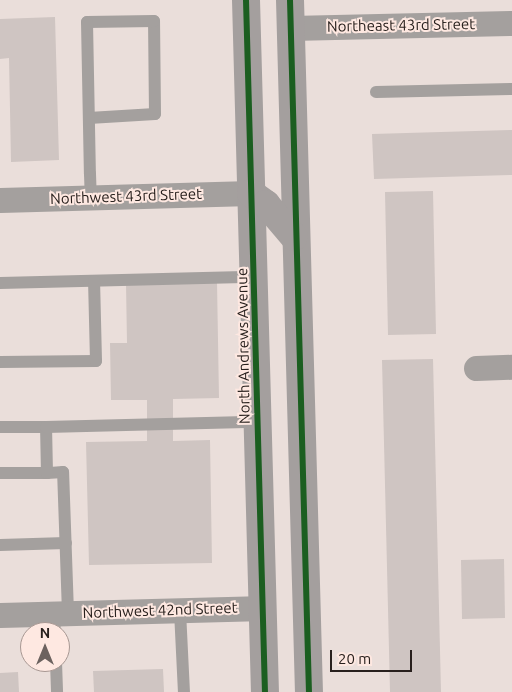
<!DOCTYPE html>
<style>
body{margin:0}
#map{position:relative;width:512px;height:692px;overflow:hidden;background:#eadeda;font-family:Ubuntu,sans-serif}
div>[style]{position:absolute}
[style*='--x']{left:calc(var(--x)*1px);top:calc(var(--y)*1px);width:calc(var(--w)*1px);rotate:calc(var(--a)*1deg)}
.building>*{inset:0;background:#cfc5c2}
.lane>*{height:12px;margin:-6px;padding:0 6px;transform-origin:6px;border-radius:6px;background:#a4a09e}
.street>*{height:25px;margin:-12.5px;padding:0 12.5px;transform-origin:12.5px;border-radius:12.5px;background:#a4a09e}
.secondary>*{height:28px;margin:-14px;padding:0 14px;transform-origin:14px;border-radius:14px;background:#a49f9e}
.cycleway>*{height:6px;margin:-3px;padding:0 3px;transform-origin:3px;border-radius:3px;background:#1b5e20}
span{translate:-50% -50%;white-space:nowrap;text-align:center;line-height:1.15;-webkit-text-stroke:4px #fee8e1;paint-order:stroke}
.street-label{font-size:15px;color:#28201d}
.north{position:absolute;left:20px;top:622px;width:50px;height:50px;box-sizing:border-box;background:#fee8e1;border:1px solid #a89893;border-radius:50%;rotate:0deg;font-size:14px;font-weight:700;line-height:20px;text-align:center;color:#28201d}
.north::after{content:'';display:block;margin:auto;width:18px;height:22px;background:#6c625f;clip-path:polygon(50% 0,100% 100%,50% 72%,0 100%)}
.scale{position:absolute;left:330px;top:650px;width:82px;height:22px;box-sizing:border-box;border:2px solid #28201d;border-top:0;padding-left:6px;font-size:15px;line-height:18px;white-space:nowrap;color:#28201d;-webkit-text-stroke:4px #fee8e1;paint-order:stroke}
</style>
<div id="map">
<div class="building">
<div style="clip-path:polygon(55px 17px,59px 160px,11px 162px,9px 58px,0 59px,0 19px)"></div>
<div style="clip-path:polygon(512px 130px,512px 175px,374px 179px,372px 134px)"></div>
<div style="clip-path:polygon(433px 191px,436px 334px,388px 335px,385px 192px)"></div>
<div style="clip-path:polygon(217px 282px,219px 398px,173px 399px,173px 441px,210px 440px,212px 563px,89px 565px,86px 442px,147px 441px,147px 400px,111px 400px,110px 343px,127px 343px,126px 284px)"></div>
<div style="clip-path:polygon(433px 359px,441px 692px,390px 692px,382px 360px)"></div>
<div style="clip-path:polygon(504px 559px,505px 618px,462px 619px,461px 560px)"></div>
<div style="clip-path:polygon(163px 669px,164px 692px,94px 692px,93px 671px)"></div>
<div style="clip-path:polygon(18px 672px,19px 692px,0 692px,0 673px)"></div>
</div>
<div class="lane">
<div style="--x:376;--y:92;--w:136;--a:-1.3"></div>
<div style="--x:89;--y:118;--w:66;--a:-3.5"></div>
<div style="--x:155;--y:114;--w:93;--a:-90.6"></div>
<div style="--x:154;--y:21;--w:67;--a:179.1"></div>
<div style="--x:87;--y:22;--w:152;--a:88.9"></div>
<div style="--x:90;--y:174;--w:23;--a:88"></div>
<div style="--x:0;--y:283;--w:254;--a:-1.4"></div>
<div style="--x:0;--y:362;--w:96;--a:-0.6"></div>
<div style="--x:96;--y:361;--w:80;--a:-91.4"></div>
<div style="--x:0;--y:427;--w:46;--a:0"></div>
<div style="--x:0;--y:473;--w:47;--a:0"></div>
<div style="--x:0;--y:545;--w:66;--a:-1.7"></div>
<div style="--x:180;--y:611;--w:81;--a:87.2"></div>
<div style="--x:68;--y:613;--w:141;--a:-92"></div>
<div style="--x:63;--y:472;--w:16;--a:176"></div>
<div style="--x:47;--y:473;--w:46;--a:-91.2"></div>
<div style="--x:46;--y:427;--w:212;--a:-1.4"></div>
<div style="--x:54;--y:615;--w:17;--a:87"></div>
<div style="--x:56;--y:662;--w:30;--a:88"></div>
</div>
<div class="street">
<div style="--x:291;--y:28;--w:221;--a:-1.3"></div>
<div style="--x:0;--y:200;--w:251;--a:-1.6"></div>
<div style="--x:476;--y:368;--w:36;--a:-2"></div>
<div style="--x:0;--y:615;--w:261;--a:-1.5"></div>
</div>
<div class="secondary">
<div style="--x:246;--y:0;--w:692;--a:88.43"></div>
<div style="--x:290;--y:0;--w:692;--a:88.43"></div>
<div style="--x:251;--y:193;--w:19;--a:36"></div>
<div style="--x:266;--y:204;--w:43;--a:49.7"></div>
</div>
<div class="cycleway">
<div style="--x:246;--y:0;--w:692;--a:88.43"></div>
<div style="--x:290;--y:0;--w:692;--a:88.43"></div>
</div>
<div class="street-label">
<span style="left:401px;top:25px;rotate:-1deg">Northeast 43rd Street</span>
<span style="left:126px;top:196px;rotate:-2deg">Northwest 43rd Street</span>
<span style="left:243px;top:346px;rotate:-91deg">North Andrews Avenue</span>
<span style="left:160px;top:610px;rotate:-2deg">Northwest 42nd Street</span>
</div>
<div class="north">N</div>
<div class="scale">20 m</div>
</div>
